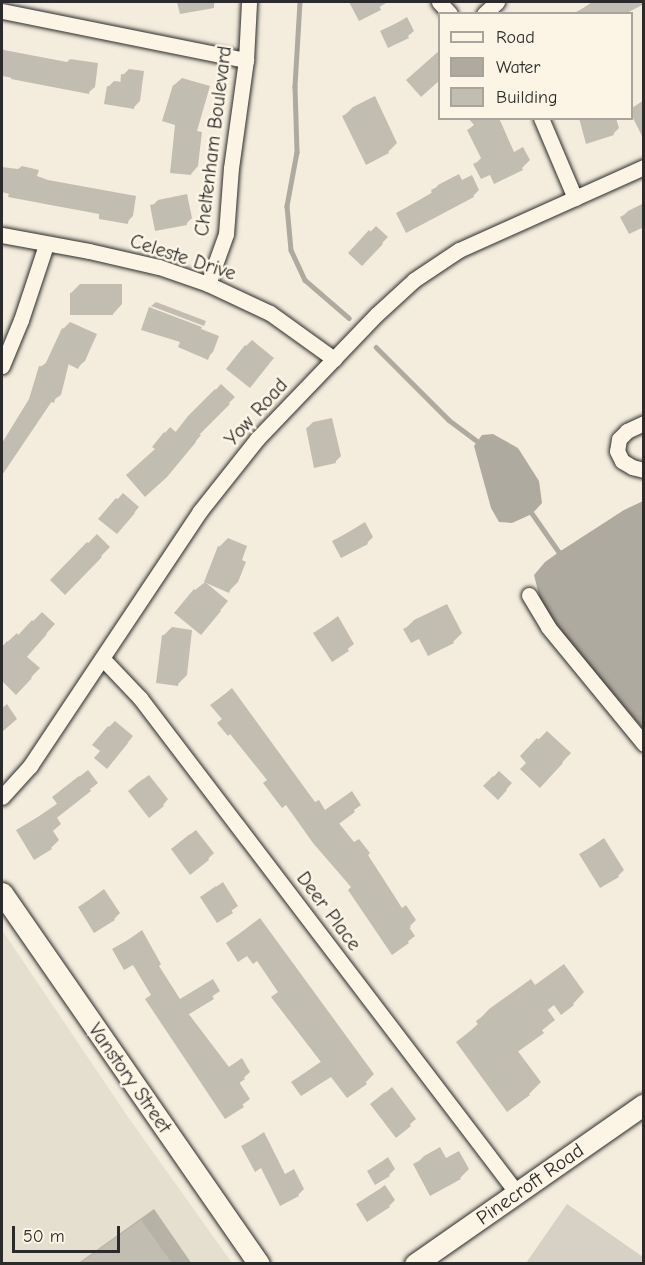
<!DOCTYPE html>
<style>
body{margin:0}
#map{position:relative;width:645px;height:1265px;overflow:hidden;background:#f4edde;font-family:"Comic Neue",sans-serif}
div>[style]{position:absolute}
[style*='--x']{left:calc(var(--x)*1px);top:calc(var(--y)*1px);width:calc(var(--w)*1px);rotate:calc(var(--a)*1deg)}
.built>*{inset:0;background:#e5dfd0}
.green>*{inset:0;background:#d6d1c4}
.water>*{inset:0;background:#afaaa0}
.shadow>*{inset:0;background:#0003}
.stream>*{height:4.5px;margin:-2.25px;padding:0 2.25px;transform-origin:2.25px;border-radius:2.25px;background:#afaaa0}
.building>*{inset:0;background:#c2bdb1}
.roads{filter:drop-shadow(0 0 2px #2b2b2b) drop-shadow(0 0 2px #2b2b2b)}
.street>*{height:15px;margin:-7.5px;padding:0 7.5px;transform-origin:7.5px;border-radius:7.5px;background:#fcf5e5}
.secondary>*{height:21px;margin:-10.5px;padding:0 10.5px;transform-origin:10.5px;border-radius:10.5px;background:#fcf5e5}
span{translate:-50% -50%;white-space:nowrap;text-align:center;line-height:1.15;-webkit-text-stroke:5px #fcf5e5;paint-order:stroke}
.street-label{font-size:20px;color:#2b2b2b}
.frame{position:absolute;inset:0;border:3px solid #2b2b2b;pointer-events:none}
.legend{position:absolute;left:438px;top:12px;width:195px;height:108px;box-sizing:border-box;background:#fcf5e5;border:2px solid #a8a49b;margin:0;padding:8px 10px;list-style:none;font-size:18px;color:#2b2b2b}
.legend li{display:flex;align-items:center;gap:12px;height:30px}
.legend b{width:30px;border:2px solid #a8a49b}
.scale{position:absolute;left:12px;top:1226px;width:108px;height:27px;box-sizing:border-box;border:3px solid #2b2b2b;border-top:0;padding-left:8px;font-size:18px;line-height:21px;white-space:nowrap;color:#2b2b2b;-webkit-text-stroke:4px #fcf5e5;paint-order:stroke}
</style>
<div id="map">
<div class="built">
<div style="clip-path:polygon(2px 930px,128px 1117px,232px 1263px,2px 1263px)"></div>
</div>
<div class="green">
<div style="clip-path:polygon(567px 1204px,643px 1257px,643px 1263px,526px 1263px)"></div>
</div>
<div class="water">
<div style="clip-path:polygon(493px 434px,518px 448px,539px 481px,542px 503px,532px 514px,512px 523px,499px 522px,491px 508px,474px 446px,482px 435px)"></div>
<div style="clip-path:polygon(643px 501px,643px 729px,562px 634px,540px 599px,534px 575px,545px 562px,559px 552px,624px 510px)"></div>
</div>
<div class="shadow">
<div style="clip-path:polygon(179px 2px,216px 2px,211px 7px,181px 12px)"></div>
<div style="clip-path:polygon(351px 2px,385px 2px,386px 3px,360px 19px)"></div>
<div style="clip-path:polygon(592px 2px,644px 2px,582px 9px)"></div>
<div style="clip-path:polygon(407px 17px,414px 31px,408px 36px,382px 32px)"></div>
<div style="clip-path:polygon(2px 47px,4px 50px,67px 62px,70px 59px,98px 63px,95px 87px,89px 92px,2px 76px)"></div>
<div style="clip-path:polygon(129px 69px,144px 71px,140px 101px,134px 107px,108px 87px,114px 81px,122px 82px,123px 75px)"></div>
<div style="clip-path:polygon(182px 78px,210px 86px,197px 131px,202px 132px,198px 166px,191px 174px,176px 124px,174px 85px)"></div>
<div style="clip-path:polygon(375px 96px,397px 143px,388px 152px,344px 116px,353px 107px)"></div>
<div style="clip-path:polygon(644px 100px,644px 123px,638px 125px,632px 108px)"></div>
<div style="clip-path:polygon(470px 118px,499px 118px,514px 152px,523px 147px,530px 160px,522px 168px,494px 182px,490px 173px,475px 164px,482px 157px,468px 130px,475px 124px)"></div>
<div style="clip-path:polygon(581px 118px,616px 118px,619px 128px,613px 134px)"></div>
<div style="clip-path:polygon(22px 166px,39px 170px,37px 176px,48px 180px,136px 196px,133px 216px,127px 222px,101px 213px,46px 204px,2px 192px,2px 167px,18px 169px)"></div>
<div style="clip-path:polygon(459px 174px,462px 180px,472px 175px,479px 190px,473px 196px,397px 213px,433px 192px,438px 185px)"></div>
<div style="clip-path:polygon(187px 194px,192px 218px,186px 224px,152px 206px,158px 200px)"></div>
<div style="clip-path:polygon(644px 203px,644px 225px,622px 217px,628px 211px)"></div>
<div style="clip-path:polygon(376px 226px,388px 237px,362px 264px,350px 253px)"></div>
<div style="clip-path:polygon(80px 284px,122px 284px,122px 304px,113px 314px,71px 293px)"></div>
<div style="clip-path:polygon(156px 302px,206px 321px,204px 326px,151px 306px)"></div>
<div style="clip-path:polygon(151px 306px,151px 309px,219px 336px,213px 352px,207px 358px,180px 347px,182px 341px,143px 329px)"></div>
<div style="clip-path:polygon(70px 322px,97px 334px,85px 361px,78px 367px,69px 363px,61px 395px,52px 401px,2px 475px,2px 441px,5px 441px,31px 400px,40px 367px,49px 361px,63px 329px)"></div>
<div style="clip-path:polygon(252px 340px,274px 358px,255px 380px,246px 346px)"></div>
<div style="clip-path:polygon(221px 384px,235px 397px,198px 434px,201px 435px,173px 469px,165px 433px,170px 427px,177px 433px)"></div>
<div style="clip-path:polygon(332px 418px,341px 456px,335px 462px,307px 428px,313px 422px)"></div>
<div style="clip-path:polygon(123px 493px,139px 507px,122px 527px,100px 519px)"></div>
<div style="clip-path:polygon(365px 522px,373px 537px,367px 543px,334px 541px)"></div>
<div style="clip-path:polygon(97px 534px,110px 547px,65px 593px,52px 580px)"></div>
<div style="clip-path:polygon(228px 538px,247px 546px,242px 560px,246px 562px,238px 582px,229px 591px,205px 582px,228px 601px,209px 624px,195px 590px,205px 582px,219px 547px)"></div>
<div style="clip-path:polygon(447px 604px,462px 633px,453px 642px,420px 637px,405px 629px,414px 620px)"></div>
<div style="clip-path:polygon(42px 612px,55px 624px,26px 656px,40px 668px,16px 693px,2px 679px,2px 647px,17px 633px,19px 636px)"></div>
<div style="clip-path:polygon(338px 616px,354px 644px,333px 660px,315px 633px)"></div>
<div style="clip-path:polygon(172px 627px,192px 630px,187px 675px,178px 684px,163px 636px)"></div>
<div style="clip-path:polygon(232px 688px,315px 802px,319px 800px,325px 810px,352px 791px,361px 805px,338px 822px,354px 842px,359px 839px,370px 853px,368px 855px,402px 908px,406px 905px,416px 920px,409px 927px,415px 936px,393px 953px,353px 887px,223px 719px,219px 699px)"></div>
<div style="clip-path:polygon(7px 704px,17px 719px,2px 732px,2px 708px)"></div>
<div style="clip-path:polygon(115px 721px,133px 736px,113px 761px,102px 751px,109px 727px)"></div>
<div style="clip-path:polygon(547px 731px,571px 753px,540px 786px,528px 763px,522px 756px)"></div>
<div style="clip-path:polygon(88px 770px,98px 783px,56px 816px,61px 824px,53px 831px,59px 840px,51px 848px,18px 831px,58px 803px,62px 790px)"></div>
<div style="clip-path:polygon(499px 771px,512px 783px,498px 798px,485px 786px)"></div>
<div style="clip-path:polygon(149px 775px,168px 799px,163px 805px,135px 785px)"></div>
<div style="clip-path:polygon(196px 830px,214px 853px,208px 859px,179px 843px)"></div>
<div style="clip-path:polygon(604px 838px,624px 870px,618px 876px,581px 854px)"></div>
<div style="clip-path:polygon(223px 882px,238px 906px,217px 921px,202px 897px)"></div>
<div style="clip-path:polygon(104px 889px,120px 913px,114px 919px,80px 907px)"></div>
<div style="clip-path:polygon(260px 918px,374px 1074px,366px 1082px,332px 1075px,293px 1082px,322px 1061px,258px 959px,227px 943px)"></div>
<div style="clip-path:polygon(142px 930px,161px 964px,159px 966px,180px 999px,213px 979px,220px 991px,188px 1013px,229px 1067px,242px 1058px,250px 1072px,239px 1082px,250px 1099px,226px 1117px,147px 999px,152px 994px,134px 963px,114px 950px)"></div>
<div style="clip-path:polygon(564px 964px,584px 992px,573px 1004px,554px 1003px,547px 1009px,555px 1020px,517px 1050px,541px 1082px,529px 1094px,458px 1042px,479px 1023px,478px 1021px,489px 1009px,531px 979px,535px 985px)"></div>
<div style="clip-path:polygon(392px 1087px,416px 1119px,396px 1136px,372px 1104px)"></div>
<div style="clip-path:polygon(264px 1132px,285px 1174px,294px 1169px,304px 1189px,298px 1195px,262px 1166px,243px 1146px)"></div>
<div style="clip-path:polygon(440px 1147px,446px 1158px,459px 1151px,469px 1169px,460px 1178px,415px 1165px,424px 1156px)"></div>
<div style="clip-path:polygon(388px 1157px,395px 1169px,389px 1175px,369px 1171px)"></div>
<div style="clip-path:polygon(385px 1185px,395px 1200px,389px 1206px,358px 1205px)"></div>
<div style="clip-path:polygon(154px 1209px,192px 1264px,77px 1264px)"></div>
</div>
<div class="stream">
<div style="--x:300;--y:2;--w:85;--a:93.4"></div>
<div style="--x:295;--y:87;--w:65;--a:88.2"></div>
<div style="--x:297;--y:152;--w:55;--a:100.5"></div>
<div style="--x:287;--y:206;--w:44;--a:84.8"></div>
<div style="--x:291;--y:250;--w:33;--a:65"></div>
<div style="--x:305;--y:280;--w:58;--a:40.8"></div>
<div style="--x:376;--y:347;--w:103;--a:45"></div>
<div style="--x:449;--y:420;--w:38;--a:37"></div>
<div style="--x:529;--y:509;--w:52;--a:55.1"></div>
<div style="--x:559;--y:552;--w:6;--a:9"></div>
</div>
<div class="building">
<div style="clip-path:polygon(177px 2px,214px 2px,214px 8px,180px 14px)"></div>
<div style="clip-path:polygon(349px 2px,377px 2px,381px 10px,359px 21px)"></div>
<div style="clip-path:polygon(595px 2px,644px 2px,644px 4px,625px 14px,572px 14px)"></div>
<div style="clip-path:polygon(401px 21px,409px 38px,388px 48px,380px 31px)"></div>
<div style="clip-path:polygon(440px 50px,440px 80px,421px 97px,406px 80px)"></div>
<div style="clip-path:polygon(15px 58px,62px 67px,62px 65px,92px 68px,89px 94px,11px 79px)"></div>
<div style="clip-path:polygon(121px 74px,139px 77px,134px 109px,104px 104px,107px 86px,120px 88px)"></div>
<div style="clip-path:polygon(173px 85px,204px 94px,190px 138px,195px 139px,191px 175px,170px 173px,175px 125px,162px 121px)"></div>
<div style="clip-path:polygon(644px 102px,644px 140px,632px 116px,632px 108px)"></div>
<div style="clip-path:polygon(366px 104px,389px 153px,366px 165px,342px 116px)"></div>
<div style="clip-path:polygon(468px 118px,489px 118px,506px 158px,515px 154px,523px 170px,494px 184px,490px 175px,481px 179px,473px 164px,482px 160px,467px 130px,475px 126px)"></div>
<div style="clip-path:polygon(579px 118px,609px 118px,614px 135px,586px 144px)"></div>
<div style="clip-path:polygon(15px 171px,34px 175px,32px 182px,41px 186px,131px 201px,128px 224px,99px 219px,99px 214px,8px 197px)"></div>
<div style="clip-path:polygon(453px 179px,456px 185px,466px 180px,474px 197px,406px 233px,396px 213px,432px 194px,431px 190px)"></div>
<div style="clip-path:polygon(182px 199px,187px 225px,155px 231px,150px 205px)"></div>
<div style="clip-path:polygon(644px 205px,644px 227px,629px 234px,620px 217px)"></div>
<div style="clip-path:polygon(369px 230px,383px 244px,362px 266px,348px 253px)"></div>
<div style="clip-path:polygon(70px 293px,113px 293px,113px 315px,70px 315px)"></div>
<div style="clip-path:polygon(149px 307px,202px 327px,198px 335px,215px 342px,208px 360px,178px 347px,180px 342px,141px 330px)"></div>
<div style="clip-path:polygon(62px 328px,91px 341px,78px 369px,66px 363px,54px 403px,51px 402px,2px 475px,2px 443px,29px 399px,39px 366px,44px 367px)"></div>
<div style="clip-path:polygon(245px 345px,269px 364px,250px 388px,226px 369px)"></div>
<div style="clip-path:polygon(215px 389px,230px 404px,194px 440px,196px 442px,167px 477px,145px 497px,126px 475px,155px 449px,152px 447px,164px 432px,171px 438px,188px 416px)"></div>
<div style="clip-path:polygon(327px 423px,336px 463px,314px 468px,306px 428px)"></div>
<div style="clip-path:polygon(116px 498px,135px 513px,117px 534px,98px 519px)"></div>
<div style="clip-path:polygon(359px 527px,368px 544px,341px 558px,332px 541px)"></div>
<div style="clip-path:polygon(87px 542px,102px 557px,65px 595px,50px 580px)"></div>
<div style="clip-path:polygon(218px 546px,239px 555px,234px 569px,238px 571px,229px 593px,204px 582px)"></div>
<div style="clip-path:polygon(194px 589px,221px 611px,201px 635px,174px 613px)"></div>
<div style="clip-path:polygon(437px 612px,454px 643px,428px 656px,419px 639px,411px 643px,403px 629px)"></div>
<div style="clip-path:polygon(32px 620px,47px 634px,19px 666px,32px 678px,16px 695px,2px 681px,2px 647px,7px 641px,10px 644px)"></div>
<div style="clip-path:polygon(332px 621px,349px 651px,332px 662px,313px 633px)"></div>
<div style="clip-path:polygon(162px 635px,184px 638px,178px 686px,156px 683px)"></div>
<div style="clip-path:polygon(225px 694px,308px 808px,312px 805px,318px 815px,345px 797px,355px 812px,332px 829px,347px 848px,351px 844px,365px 860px,362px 863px,395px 913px,399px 910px,411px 927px,402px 933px,409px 943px,392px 955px,348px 890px,351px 887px,313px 843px,286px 805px,282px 808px,263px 783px,267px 780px,230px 734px,228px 736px,217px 723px,222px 719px,210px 705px)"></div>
<div style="clip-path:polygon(108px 726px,128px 743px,107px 769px,94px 758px,100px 751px,92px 745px)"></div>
<div style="clip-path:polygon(537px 738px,563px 763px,540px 788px,520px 769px,526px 763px,520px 756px)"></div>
<div style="clip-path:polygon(79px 776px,91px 791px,49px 824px,54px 833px,45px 838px,52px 849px,34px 860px,16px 830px,58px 805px,52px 797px)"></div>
<div style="clip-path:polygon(493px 776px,507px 790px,498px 800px,483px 786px)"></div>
<div style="clip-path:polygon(143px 779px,164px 806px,149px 818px,128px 791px)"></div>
<div style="clip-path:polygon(190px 834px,209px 860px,190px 875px,171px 849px)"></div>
<div style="clip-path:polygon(598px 843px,619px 877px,600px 888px,579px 854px)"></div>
<div style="clip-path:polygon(216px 886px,233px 913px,217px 923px,200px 897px)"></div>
<div style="clip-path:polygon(98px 894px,115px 920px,94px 933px,78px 907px)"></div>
<div style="clip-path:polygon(252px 925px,367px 1084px,347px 1098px,331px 1077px,301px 1096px,291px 1082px,321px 1062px,271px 997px,278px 992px,257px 961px,253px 964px,247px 956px,238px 962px,226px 943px)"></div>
<div style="clip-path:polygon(135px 936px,156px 972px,153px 974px,173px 1004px,206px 985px,214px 999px,181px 1019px,221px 1072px,234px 1064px,245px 1079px,232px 1088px,244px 1107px,225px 1119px,145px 999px,151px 995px,133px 965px,124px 970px,112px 949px)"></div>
<div style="clip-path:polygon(551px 975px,574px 1005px,561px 1015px,554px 1005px,535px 1020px,544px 1033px,505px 1061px,530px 1095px,507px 1112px,456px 1042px,478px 1025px,476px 1021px,519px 990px,523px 995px)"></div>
<div style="clip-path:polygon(385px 1092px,411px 1126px,396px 1138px,370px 1104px)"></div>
<div style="clip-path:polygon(258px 1137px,279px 1178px,288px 1174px,299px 1196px,280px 1206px,261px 1168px,255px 1172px,241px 1146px)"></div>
<div style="clip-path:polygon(431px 1155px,437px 1166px,450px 1159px,461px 1179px,430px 1196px,413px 1164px)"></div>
<div style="clip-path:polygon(381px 1162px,390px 1176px,375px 1185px,367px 1171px)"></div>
<div style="clip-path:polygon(378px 1190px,390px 1207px,367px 1222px,356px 1204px)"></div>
<div style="clip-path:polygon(141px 1220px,172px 1263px,80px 1263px)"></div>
</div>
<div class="roads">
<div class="street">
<div style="--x:439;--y:2;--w:16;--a:47"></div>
<div style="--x:2;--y:11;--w:249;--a:11.4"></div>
<div style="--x:484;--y:14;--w:18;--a:-43"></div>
<div style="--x:541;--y:118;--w:87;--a:67"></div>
<div style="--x:2;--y:235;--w:88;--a:10.4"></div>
<div style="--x:89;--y:251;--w:72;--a:12.9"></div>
<div style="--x:159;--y:267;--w:52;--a:19.1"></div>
<div style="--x:208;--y:284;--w:68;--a:25.1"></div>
<div style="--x:270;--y:313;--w:79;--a:35.7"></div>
<div style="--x:208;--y:284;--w:53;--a:-70.2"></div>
<div style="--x:226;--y:234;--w:66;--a:-85.7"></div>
<div style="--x:231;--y:168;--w:109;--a:-82.1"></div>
<div style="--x:246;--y:60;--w:58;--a:-87"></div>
<div style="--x:2;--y:366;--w:50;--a:-67.6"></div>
<div style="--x:21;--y:320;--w:79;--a:-71.6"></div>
<div style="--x:644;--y:423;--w:19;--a:155"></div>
<div style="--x:627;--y:431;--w:11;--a:135"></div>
<div style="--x:619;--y:439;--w:12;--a:99"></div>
<div style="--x:617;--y:451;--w:11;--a:63"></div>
<div style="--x:622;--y:461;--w:12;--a:31"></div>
<div style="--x:632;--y:467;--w:12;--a:14"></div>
<div style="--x:529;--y:595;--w:37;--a:59"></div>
<div style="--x:548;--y:627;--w:151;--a:50.6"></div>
<div style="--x:103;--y:659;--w:54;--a:46.5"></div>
<div style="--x:140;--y:698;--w:622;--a:52.71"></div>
<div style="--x:2;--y:797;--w:42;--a:-47.9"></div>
<div style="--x:30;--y:766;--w:306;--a:-56.3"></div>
<div style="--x:200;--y:511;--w:92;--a:-51.6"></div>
<div style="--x:257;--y:439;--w:173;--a:-46.2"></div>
<div style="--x:377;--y:314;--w:50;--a:-42.6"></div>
<div style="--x:414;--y:280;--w:54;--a:-33.7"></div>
<div style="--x:459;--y:250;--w:203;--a:-24.2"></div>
</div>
<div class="secondary">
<div style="--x:2;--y:893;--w:451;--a:55.3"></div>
<div style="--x:415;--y:1264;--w:279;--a:-34.9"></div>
</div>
</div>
<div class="street-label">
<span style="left:213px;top:141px;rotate:-83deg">Cheltenham Boulevard</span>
<span style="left:183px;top:257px;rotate:18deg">Celeste Drive</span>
<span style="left:256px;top:412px;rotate:-48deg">Yow Road</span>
<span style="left:329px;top:911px;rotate:53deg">Deer Place</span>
<span style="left:130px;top:1078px;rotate:55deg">Vanstory Street</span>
<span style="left:530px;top:1184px;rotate:-35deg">Pinecroft Road</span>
</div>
<div class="frame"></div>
<ul class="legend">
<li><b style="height:8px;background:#fcf5e5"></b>Road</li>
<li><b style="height:16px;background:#afaaa0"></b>Water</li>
<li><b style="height:16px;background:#c2bdb1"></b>Building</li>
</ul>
<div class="scale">50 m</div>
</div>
